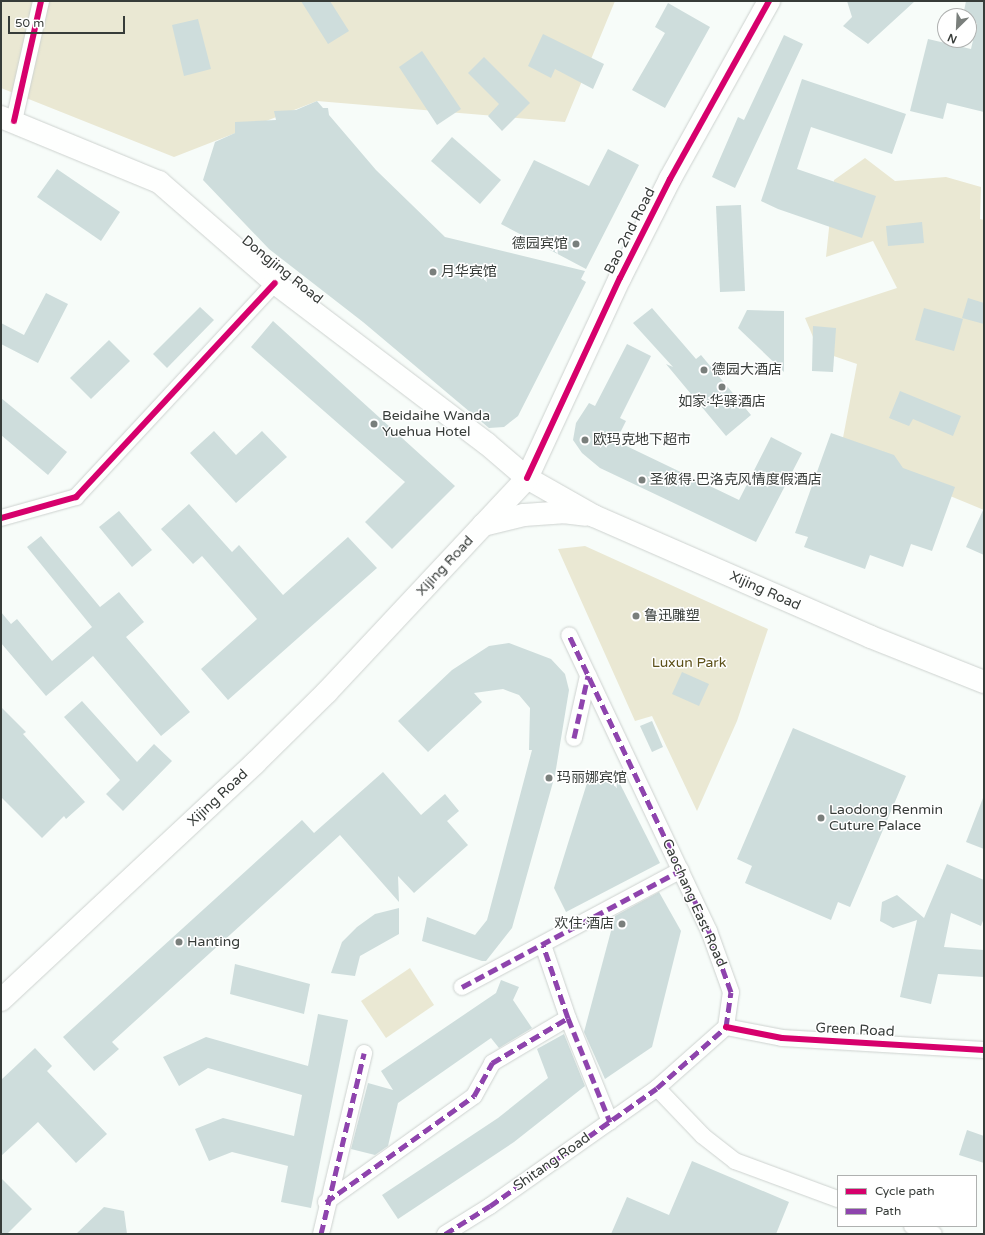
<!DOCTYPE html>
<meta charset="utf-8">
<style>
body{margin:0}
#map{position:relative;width:985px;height:1235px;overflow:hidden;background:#f7fcf9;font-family:"Varela Round","Noto Sans SC",sans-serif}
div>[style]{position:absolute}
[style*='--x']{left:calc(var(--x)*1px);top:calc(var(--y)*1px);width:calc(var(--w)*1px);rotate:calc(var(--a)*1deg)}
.green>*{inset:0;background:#eae8d3}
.building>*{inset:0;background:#cedddc}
.roads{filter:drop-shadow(0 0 1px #cdd2cf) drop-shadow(0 0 1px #cdd2cf)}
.street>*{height:16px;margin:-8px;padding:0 8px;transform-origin:8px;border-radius:8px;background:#fefffe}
.secondary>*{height:22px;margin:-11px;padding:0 11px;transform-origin:11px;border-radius:11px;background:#fefffe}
.quiet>*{height:5px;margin-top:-2.5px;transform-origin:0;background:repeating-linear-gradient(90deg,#8e44ad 0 10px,transparent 0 15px)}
.cycleway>*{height:6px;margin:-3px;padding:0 3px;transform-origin:3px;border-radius:3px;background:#d6006c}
.dots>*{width:11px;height:11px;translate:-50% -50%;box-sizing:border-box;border:2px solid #fff;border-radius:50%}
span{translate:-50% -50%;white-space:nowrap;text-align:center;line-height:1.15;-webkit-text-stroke:3px #fff;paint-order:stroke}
.street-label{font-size:14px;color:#373c39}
.poi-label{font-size:14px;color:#373c39}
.right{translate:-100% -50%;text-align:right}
.left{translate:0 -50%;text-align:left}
.park-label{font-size:14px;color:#5d5119}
.frame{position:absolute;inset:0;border:2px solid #373c39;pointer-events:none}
.legend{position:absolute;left:837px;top:1175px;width:140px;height:52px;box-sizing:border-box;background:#fff;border:1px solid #afb1b0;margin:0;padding:5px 7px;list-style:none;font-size:12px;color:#373c39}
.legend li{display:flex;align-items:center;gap:8px;height:20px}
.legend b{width:20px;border:1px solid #afb1b0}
.north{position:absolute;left:937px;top:8px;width:40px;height:40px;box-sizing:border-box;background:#fff;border:1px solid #afb1b0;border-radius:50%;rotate:204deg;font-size:11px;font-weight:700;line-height:16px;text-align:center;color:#373c39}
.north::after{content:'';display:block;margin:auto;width:14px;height:18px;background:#7a7f7c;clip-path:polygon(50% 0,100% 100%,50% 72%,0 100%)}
.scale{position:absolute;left:8px;top:16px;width:117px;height:18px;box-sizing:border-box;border:2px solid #373c39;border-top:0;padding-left:5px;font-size:12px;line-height:14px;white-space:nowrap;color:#373c39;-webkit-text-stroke:3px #fff;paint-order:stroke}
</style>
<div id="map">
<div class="green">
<div style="clip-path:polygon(1px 1px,615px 1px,565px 122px,317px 101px,174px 157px,1px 88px)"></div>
<div style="clip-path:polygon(865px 158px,895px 181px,946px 177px,981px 187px,980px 219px,984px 220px,984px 510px,909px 479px,842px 443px,857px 364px,819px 351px,805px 318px,897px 288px,873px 241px,826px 257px,834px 180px)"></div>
<div style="clip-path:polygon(585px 546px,768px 629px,737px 721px,697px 811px,652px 716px,635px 721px,558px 549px)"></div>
<div style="clip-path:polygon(410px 968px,434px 1005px,386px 1038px,361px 1001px)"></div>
</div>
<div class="building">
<div style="clip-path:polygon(301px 1px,330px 1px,349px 31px,328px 44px)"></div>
<div style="clip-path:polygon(847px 1px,915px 1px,868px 44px,843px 26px,852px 17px)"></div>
<div style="clip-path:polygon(966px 1px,984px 1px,984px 112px,947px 103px,943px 119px,910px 111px,928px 39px,971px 49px,977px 23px,969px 21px,969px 16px,963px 16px)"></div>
<div style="clip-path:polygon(668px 3px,710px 27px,665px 108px,632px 90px,665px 33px,655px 27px)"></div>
<div style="clip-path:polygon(198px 19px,211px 69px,184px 76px,172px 25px)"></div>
<div style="clip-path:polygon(543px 34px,604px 64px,593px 89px,555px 69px,551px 78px,528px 66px)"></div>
<div style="clip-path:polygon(784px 35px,803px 44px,735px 188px,712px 177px,738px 117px,744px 120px)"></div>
<div style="clip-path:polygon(422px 51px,461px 109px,437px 125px,399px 67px)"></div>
<div style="clip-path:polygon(484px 57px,530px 103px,502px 131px,488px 116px,499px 104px,468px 73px)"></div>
<div style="clip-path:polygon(802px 79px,906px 114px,892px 154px,811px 127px,797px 169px,876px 196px,862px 238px,778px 209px,761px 201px)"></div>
<div style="clip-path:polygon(317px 101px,323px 108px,328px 108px,329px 115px,376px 170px,445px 237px,585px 271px,581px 279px,586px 282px,518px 416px,504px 427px,489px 428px,363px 322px,269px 249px,203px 180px,215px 142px,235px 133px,235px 122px,276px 120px,274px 111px,296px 110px)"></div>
<div style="clip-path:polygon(452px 137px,501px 180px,480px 204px,431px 161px)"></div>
<div style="clip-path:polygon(608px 149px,639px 165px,586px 269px,501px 224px,534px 160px,589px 186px)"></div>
<div style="clip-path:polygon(57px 169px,120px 212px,101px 241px,37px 197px)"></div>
<div style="clip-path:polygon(741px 205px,745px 291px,720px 292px,716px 206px)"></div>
<div style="clip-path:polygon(922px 222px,924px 243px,888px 246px,886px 226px)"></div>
<div style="clip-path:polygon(46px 293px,68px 304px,38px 363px,1px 344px,1px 323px,24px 335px)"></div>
<div style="clip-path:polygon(968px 298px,984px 303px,984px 324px,962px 318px)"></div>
<div style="clip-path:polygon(200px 307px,214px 320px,167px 368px,153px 354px)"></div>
<div style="clip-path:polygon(652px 308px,696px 359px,701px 355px,751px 415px,726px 436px,666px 364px,673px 367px,633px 323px)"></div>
<div style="clip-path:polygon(924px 308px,963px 319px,954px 351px,915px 340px)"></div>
<div style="clip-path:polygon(747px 310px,784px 311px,784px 372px,738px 328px)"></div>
<div style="clip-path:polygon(273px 321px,455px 486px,392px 549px,365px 522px,405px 482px,251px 347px)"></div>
<div style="clip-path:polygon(813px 326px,836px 328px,833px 372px,812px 371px)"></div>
<div style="clip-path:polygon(109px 340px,130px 361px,91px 399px,70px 378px)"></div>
<div style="clip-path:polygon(627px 344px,651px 356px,620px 418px,626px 421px,616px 441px,739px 500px,771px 437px,802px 453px,756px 542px,600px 468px,582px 453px,573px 440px,576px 423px,589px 403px,595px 406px)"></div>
<div style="clip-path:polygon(900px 391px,961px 416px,953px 436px,913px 419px,909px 426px,889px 418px)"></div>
<div style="clip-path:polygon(1px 398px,67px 452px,48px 475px,1px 435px)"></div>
<div style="clip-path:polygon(214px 431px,236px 455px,262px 431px,287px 457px,236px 503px,190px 453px)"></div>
<div style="clip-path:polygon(831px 433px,894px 455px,903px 468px,955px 487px,932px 551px,911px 544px,903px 567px,870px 555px,865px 569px,804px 547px,808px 537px,795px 533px)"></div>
<div style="clip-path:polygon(189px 504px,232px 552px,239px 545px,283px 595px,348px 537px,377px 568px,228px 700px,201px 669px,257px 619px,202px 556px,193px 564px,161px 529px)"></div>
<div style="clip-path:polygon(984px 508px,984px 555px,966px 547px)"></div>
<div style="clip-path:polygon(119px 511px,152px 550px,132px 567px,99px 527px)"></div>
<div style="clip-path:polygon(41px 536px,100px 607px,119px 592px,144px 622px,126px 637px,190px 712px,161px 736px,93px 656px,46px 696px,1px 643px,1px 612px,11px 624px,17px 619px,52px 661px,92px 627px,27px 547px)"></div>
<div style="clip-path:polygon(509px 643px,551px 659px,565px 674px,569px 690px,555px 775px,512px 928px,486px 961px,482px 961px,422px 941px,427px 917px,475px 935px,487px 920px,532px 750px,529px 750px,530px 708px,519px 695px,503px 689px,474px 693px,482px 702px,428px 752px,398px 721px,452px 670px,489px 646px)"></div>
<div style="clip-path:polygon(682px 672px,709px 684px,699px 706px,672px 694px)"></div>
<div style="clip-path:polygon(82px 701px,137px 762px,154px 744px,172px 761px,123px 811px,106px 794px,120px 780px,64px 717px)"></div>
<div style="clip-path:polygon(1px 707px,26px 732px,23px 734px,85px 802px,66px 819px,64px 816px,42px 838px,1px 797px)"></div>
<div style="clip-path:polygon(652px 721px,663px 747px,652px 752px,640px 726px)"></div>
<div style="clip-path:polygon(793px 728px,906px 776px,850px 907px,838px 902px,831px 920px,745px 883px,752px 866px,737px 859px)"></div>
<div style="clip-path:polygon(383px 772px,421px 815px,445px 794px,459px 811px,447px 821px,468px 845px,414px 893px,398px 876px,399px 902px,340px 835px,112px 1042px,119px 1049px,94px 1071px,63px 1037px,302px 820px,314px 833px)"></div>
<div style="clip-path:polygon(614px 772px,660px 863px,566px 912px,554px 888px,587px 783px)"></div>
<div style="clip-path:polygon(983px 798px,984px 798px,984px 849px,966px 842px)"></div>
<div style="clip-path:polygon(947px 864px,984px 880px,984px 918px,981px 926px,951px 913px,944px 947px,984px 950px,984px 977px,938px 974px,931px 1004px,900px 997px,917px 920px,893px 928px,880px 921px,882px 902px,897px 895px,924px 918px)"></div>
<div style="clip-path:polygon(659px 892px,681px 931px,652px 1047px,605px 1079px,584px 1032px,615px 916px)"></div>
<div style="clip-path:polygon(399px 908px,399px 934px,360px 956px,355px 976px,331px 973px,342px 942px,357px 927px,375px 914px)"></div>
<div style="clip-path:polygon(235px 964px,310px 984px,304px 1014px,230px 994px)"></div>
<div style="clip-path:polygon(501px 980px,519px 987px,513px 1000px,532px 1028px,499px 1048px,491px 1038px,398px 1103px,388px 1146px,375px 1155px,351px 1149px,368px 1083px,393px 1090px,381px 1071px,496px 993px)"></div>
<div style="clip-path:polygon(318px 1014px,348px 1020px,311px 1208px,281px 1202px,288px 1166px,232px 1152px,209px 1161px,195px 1129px,223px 1118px,294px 1136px,302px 1095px,208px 1068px,179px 1086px,163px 1057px,206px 1037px,308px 1066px)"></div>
<div style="clip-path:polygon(564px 1034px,585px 1086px,514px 1142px,398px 1219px,382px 1195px,498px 1118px,548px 1078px,537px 1049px)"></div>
<div style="clip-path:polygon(35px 1048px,52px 1066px,47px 1071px,107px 1134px,76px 1163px,38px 1122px,1px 1156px,1px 1080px)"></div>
<div style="clip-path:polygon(967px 1130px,984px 1136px,984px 1163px,959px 1155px)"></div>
<div style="clip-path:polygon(692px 1161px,789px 1202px,776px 1234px,611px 1234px,627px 1197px,669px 1215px)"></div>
<div style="clip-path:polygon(1px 1178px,32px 1209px,7px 1234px,1px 1234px)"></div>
<div style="clip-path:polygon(104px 1207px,124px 1211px,127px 1234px,76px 1234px)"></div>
</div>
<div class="roads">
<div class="street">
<div style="--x:14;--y:121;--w:123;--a:-77.3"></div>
<div style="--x:1;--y:518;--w:78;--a:-15.6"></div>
<div style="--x:76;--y:497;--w:292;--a:-47.1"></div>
<div style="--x:574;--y:738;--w:64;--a:-77.3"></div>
<div style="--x:462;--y:987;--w:248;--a:-28.1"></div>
<div style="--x:568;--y:1018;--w:112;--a:68"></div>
<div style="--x:726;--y:1027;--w:57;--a:11.1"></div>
<div style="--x:782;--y:1038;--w:202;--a:3.4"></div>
<div style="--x:657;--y:1088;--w:66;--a:46.2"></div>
<div style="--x:703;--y:1136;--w:41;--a:38"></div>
<div style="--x:735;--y:1161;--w:110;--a:20.3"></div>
<div style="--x:326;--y:1202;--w:182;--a:-35.6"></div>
<div style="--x:474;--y:1096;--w:38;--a:-61"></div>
<div style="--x:492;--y:1063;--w:88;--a:-30.6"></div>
<div style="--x:568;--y:1018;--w:77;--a:-108.9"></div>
<div style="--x:912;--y:1226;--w:23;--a:20"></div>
<div style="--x:321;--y:1234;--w:186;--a:-76.6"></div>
<div style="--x:445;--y:1234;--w:53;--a:-31.9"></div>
<div style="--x:490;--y:1206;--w:204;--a:-35.2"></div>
<div style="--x:657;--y:1088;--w:92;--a:-41.5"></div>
<div style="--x:726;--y:1027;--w:35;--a:-82"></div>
<div style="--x:731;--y:992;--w:65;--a:-109.8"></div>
<div style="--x:709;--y:931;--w:327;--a:-115.3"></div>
</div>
<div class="secondary">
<div style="--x:1;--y:117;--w:171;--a:22.4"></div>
<div style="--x:159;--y:182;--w:154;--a:41"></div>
<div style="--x:275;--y:283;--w:265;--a:37.2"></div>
<div style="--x:486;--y:443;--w:54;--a:40.5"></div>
<div style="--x:527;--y:478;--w:77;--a:29.6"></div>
<div style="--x:594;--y:516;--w:302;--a:23.6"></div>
<div style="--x:871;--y:637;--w:122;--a:21.7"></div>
<div style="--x:483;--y:525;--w:42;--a:-13.7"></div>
<div style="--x:524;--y:515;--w:39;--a:-4"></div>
<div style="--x:563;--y:512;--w:23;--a:7"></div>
<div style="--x:1;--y:1000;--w:347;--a:-43"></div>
<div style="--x:255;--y:763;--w:101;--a:-44.6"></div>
<div style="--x:327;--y:692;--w:293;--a:-46.9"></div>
<div style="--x:527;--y:478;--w:221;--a:-65.1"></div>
<div style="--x:620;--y:278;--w:111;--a:-63.2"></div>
<div style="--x:670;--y:179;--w:204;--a:-60.9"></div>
</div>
</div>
<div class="quiet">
<div style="--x:574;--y:738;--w:64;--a:-77.3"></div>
<div style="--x:462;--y:987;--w:248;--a:-28.1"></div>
<div style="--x:568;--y:1018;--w:112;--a:68"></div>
<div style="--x:326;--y:1202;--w:182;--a:-35.6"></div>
<div style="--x:474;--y:1096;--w:38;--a:-61"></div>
<div style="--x:492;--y:1063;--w:88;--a:-30.6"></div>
<div style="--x:568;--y:1018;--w:77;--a:-108.9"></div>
<div style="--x:321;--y:1234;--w:186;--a:-76.6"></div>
<div style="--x:445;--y:1234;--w:53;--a:-31.9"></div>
<div style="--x:490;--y:1206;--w:204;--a:-35.2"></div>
<div style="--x:657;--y:1088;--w:92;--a:-41.5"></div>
<div style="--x:726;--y:1027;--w:35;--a:-82"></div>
<div style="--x:731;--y:992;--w:65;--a:-109.8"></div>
<div style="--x:709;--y:931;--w:327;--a:-115.3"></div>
</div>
<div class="cycleway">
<div style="--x:14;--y:121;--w:123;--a:-77.3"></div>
<div style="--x:527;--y:478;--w:221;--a:-65.1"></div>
<div style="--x:620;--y:278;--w:111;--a:-63.2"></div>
<div style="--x:670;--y:179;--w:204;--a:-60.9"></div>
<div style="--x:1;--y:518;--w:78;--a:-15.6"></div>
<div style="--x:76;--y:497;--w:292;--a:-47.1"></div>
<div style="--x:726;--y:1027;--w:57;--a:11.1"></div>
<div style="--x:782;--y:1038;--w:202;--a:3.4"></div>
</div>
<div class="dots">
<div style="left:576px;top:244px;background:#7a7f7c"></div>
<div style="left:433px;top:272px;background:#7a7f7c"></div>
<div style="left:704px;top:370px;background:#7a7f7c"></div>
<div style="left:722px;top:387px;background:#7a7f7c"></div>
<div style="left:374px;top:424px;background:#7a7f7c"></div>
<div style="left:585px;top:440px;background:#7a7f7c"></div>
<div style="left:642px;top:480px;background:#7a7f7c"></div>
<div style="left:636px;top:616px;background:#7a7f7c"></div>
<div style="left:549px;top:778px;background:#7a7f7c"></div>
<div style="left:821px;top:818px;background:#7a7f7c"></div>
<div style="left:622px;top:924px;background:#7a7f7c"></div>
<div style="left:179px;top:942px;background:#7a7f7c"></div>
</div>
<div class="street-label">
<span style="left:630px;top:231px;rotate:-63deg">Bao 2nd Road</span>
<span style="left:282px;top:270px;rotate:39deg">Dongjing Road</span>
<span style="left:445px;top:566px;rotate:-47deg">Xijing Road</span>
<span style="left:765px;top:591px;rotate:24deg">Xijing Road</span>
<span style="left:218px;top:798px;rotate:-43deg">Xijing Road</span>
<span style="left:694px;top:903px;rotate:66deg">Caochang East Road</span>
<span style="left:855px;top:1030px;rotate:3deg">Green Road</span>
<span style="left:552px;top:1162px;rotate:-35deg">Shitang Road</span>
</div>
<div class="poi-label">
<span class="right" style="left:568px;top:244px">德园宾馆</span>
<span class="left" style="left:441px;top:272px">月华宾馆</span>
<span class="left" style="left:712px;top:370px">德园大酒店</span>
<span style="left:722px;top:402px">如家·华驿酒店</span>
<span class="left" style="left:382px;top:424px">Beidaihe Wanda<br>Yuehua Hotel</span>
<span class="left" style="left:593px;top:440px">欧玛克地下超市</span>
<span class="left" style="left:650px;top:480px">圣彼得·巴洛克风情度假酒店</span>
<span class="left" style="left:644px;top:616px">鲁迅雕塑</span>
<span class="left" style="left:557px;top:778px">玛丽娜宾馆</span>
<span class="left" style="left:829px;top:818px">Laodong Renmin<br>Cuture Palace</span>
<span class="right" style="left:614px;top:924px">欢住·酒店</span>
<span class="left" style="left:187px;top:942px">Hanting</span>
</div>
<div class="park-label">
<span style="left:689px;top:663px">Luxun Park</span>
</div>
<div class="frame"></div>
<ul class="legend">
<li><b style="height:5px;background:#d6006c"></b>Cycle path</li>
<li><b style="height:5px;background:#8e44ad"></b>Path</li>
</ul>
<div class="north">N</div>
<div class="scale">50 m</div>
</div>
